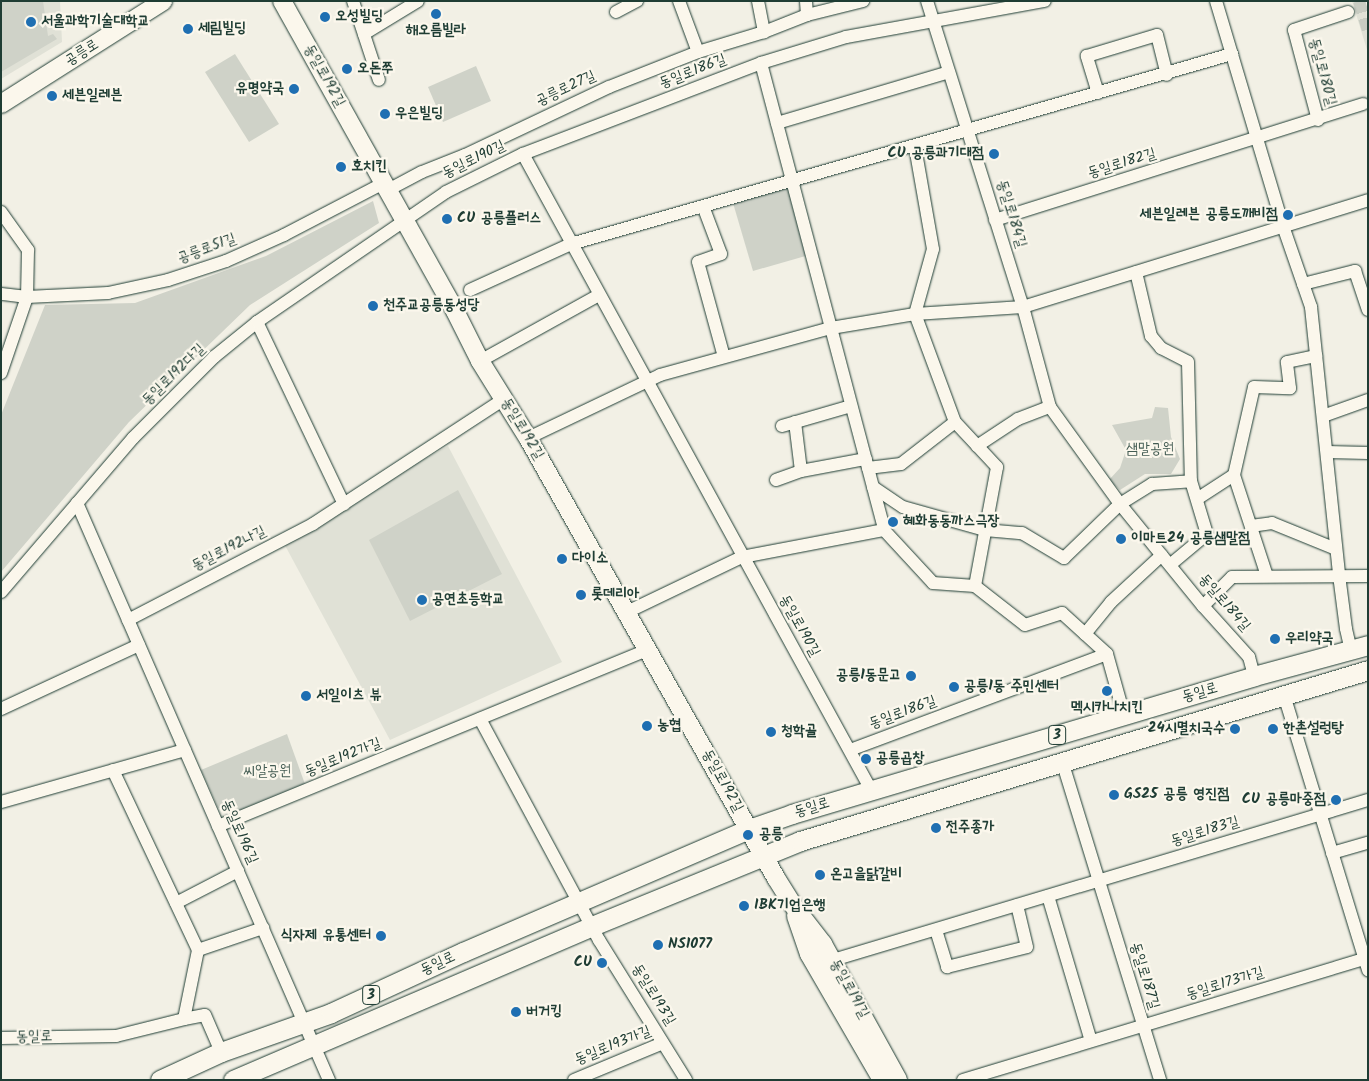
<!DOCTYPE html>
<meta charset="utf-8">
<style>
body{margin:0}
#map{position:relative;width:1369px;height:1081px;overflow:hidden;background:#f2f0e5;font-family:Kalam,"Poor Story",sans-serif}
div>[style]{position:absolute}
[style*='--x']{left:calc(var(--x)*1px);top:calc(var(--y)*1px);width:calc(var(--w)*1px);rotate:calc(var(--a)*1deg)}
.built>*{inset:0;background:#e0e1d6}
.green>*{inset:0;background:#cfd2c8}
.street-tunnel>*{height:12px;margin-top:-6px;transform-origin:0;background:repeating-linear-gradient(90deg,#c8ccc2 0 12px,transparent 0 18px)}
.roads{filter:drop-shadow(0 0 1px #1f3d34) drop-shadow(0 0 1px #1f3d34)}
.street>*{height:12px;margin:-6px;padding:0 6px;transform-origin:6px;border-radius:6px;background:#fbf7ec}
.secondary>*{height:18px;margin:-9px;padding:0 9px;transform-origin:9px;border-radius:9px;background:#fbf7ec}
.primary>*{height:19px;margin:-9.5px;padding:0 9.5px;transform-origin:9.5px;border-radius:9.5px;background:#fbf7ec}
.dots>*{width:14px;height:14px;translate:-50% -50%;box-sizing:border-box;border:2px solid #fbf7ec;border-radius:50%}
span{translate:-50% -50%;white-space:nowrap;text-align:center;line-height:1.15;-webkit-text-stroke:4.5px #fbf7ec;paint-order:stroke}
.shield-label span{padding:1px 4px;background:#fbf7ec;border:1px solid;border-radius:4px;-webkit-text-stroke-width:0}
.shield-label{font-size:14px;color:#1f3d34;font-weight:700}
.poi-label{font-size:15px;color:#1f3d34;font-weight:700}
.left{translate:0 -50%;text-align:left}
.right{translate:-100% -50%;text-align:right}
.street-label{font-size:15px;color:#1f3d34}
.park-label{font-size:15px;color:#425b52}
.frame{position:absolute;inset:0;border:2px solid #1f3d34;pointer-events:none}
</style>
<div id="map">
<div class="built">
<div style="clip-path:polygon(1px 1px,60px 1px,62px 42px,1px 79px)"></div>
<div style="clip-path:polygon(1352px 1px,1366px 1px,1368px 53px)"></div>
<div style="clip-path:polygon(448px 446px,562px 662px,390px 740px,281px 538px)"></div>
</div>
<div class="green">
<div style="clip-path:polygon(1px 1px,43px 1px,48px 36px,53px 34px,57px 39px,1px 72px)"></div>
<div style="clip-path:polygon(235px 54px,279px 124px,249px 142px,205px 72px)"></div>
<div style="clip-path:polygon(476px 66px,491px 101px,443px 122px,428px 87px)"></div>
<div style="clip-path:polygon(789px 187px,809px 255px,753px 271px,733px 203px)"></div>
<div style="clip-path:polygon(373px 201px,379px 223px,250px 305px,129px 422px,1px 572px,1px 415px,45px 305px,135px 303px,266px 256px)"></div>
<div style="clip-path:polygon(1155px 407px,1168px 408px,1171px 437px,1180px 459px,1171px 474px,1145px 474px,1120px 490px,1109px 480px,1120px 468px,1126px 450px,1112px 425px,1152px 418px)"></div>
<div style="clip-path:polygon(458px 490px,502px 574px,410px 621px,369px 540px)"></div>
<div style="clip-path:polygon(287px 734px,306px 787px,241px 812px,218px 808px,201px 770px)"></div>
</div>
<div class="street-tunnel">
<div style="--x:1359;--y:1;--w:30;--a:73"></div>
</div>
<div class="roads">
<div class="street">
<div style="--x:353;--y:1;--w:83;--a:71.8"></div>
<div style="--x:679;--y:1;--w:54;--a:69.6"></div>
<div style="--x:758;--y:1;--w:32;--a:79"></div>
<div style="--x:806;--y:1;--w:14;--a:86"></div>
<div style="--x:927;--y:1;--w:321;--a:72.6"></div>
<div style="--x:1023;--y:307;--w:104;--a:74.9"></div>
<div style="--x:1050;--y:407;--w:120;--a:54.2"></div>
<div style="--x:1120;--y:504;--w:132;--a:50.9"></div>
<div style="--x:1203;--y:606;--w:69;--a:48"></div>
<div style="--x:1249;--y:657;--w:20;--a:75"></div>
<div style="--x:1216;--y:1;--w:235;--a:73.4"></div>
<div style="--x:1283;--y:226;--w:86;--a:70.9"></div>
<div style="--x:1311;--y:307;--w:269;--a:84"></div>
<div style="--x:1339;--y:575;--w:54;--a:82.6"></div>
<div style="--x:1346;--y:629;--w:22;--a:77"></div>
<div style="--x:616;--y:12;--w:24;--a:-28"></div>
<div style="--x:364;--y:34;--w:63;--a:-31.4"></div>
<div style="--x:761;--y:63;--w:483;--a:75.2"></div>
<div style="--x:884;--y:530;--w:72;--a:47.2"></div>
<div style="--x:933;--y:583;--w:42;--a:4.1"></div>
<div style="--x:975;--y:586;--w:121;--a:-79.5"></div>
<div style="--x:997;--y:467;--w:62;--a:-133"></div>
<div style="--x:955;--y:422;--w:115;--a:-110.3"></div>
<div style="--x:915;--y:314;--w:67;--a:-74.5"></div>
<div style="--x:933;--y:249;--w:104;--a:-100"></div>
<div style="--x:1098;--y:93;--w:39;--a:-107"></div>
<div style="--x:1087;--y:56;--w:73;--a:-16.7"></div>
<div style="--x:1157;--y:35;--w:41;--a:76"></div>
<div style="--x:1318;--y:120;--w:93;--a:-104.9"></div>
<div style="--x:1294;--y:30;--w:57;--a:-18.4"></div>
<div style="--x:777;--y:123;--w:179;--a:-16.5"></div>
<div style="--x:523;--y:154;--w:725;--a:61.31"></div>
<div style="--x:388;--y:190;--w:38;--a:-28"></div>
<div style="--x:422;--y:172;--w:46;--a:-21.6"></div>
<div style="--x:465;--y:155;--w:159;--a:-25.3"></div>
<div style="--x:609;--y:87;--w:96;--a:-21.5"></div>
<div style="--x:698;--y:52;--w:69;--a:-16.9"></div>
<div style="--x:764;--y:32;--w:46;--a:-21.6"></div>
<div style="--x:807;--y:15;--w:58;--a:-14"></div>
<div style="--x:703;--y:206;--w:51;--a:69.4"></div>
<div style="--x:721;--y:254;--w:24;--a:161"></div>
<div style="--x:698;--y:262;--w:98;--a:74.7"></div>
<div style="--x:1;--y:212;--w:47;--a:54.6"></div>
<div style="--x:28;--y:250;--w:47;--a:91.2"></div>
<div style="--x:27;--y:297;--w:26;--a:-173"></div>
<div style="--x:995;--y:220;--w:386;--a:-17.5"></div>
<div style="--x:1136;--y:272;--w:66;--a:76.8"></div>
<div style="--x:1151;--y:336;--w:16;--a:50"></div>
<div style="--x:1161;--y:348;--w:30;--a:27"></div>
<div style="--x:1188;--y:362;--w:119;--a:88.6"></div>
<div style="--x:1191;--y:481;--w:55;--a:73.2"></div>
<div style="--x:1207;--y:534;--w:47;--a:140.2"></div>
<div style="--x:1303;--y:284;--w:54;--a:-14"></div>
<div style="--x:1355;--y:271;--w:41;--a:71.6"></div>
<div style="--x:470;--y:290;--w:111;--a:-24.5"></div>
<div style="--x:571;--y:244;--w:688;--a:-16.04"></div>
<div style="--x:257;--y:322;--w:202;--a:64.5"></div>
<div style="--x:480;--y:361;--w:136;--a:-29"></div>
<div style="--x:1;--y:373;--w:80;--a:-71.1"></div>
<div style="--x:27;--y:297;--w:81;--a:-2.8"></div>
<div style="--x:108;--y:293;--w:61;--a:-12.2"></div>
<div style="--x:168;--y:280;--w:61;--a:-18.1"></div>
<div style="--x:226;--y:261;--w:64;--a:-24.1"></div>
<div style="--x:284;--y:235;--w:113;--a:-27.5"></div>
<div style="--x:1323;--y:416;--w:48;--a:-19.6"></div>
<div style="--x:795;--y:422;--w:49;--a:83"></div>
<div style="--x:782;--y:426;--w:72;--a:-16.2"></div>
<div style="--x:528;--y:438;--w:146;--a:-25.5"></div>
<div style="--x:660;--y:375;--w:177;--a:-15.4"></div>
<div style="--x:831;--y:328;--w:85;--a:-9.5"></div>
<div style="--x:915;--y:314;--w:108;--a:-3.7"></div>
<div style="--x:1023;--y:307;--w:361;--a:-17.2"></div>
<div style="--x:977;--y:446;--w:49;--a:-33.4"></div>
<div style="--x:1018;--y:419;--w:34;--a:-21"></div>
<div style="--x:1327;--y:452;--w:41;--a:1.4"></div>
<div style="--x:868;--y:468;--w:33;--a:-7"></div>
<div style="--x:901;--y:464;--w:68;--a:-37.9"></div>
<div style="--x:776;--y:480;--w:27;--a:-20"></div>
<div style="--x:801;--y:471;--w:66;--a:-10.5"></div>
<div style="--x:873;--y:487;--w:36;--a:34"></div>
<div style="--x:903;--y:507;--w:85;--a:15.7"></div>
<div style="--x:985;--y:530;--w:37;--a:5"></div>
<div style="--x:1022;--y:533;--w:49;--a:30.8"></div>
<div style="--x:1064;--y:558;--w:78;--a:-44"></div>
<div style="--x:1120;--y:504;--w:38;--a:-32"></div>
<div style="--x:1152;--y:484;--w:39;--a:-4"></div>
<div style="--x:1197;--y:499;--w:44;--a:-33"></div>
<div style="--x:77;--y:503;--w:630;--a:66.41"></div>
<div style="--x:1251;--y:526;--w:21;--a:-8"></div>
<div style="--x:1272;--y:523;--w:69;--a:22.1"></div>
<div style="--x:1267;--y:576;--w:106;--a:-108.1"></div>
<div style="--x:1234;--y:475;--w:90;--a:-77.2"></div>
<div style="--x:1254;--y:387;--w:36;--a:2"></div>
<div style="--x:1290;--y:388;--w:26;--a:-97"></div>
<div style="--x:1287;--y:362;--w:30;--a:-12"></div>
<div style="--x:975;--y:586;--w:63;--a:38"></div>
<div style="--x:1025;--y:625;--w:39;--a:-18"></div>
<div style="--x:1062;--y:613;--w:61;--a:42.3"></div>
<div style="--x:1107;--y:654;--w:63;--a:74.4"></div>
<div style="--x:1;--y:592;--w:203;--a:-49.4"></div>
<div style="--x:133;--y:438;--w:115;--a:-45"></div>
<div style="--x:214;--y:357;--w:55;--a:-39.1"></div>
<div style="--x:257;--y:322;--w:229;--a:-34.5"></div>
<div style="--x:446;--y:192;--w:86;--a:-26.3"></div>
<div style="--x:523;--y:154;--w:255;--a:-20.9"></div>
<div style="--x:761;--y:63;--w:89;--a:-17"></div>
<div style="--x:846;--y:37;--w:202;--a:-10.3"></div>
<div style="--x:1203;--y:606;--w:41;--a:-45"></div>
<div style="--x:1232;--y:577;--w:136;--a:-0.4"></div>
<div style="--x:627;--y:612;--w:127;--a:-25.6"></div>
<div style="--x:742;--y:557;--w:145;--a:-10.8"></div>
<div style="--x:128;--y:620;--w:208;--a:-27.4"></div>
<div style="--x:313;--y:524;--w:228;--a:-33.2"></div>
<div style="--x:1085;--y:634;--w:41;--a:-50.9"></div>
<div style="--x:1111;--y:602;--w:69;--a:-42.7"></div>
<div style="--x:1284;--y:695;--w:288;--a:73"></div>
<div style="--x:1;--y:709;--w:152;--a:-24.9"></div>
<div style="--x:480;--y:719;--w:251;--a:61.7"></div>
<div style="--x:599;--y:940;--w:165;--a:58.1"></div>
<div style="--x:850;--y:750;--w:274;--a:-20.5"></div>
<div style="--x:1062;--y:761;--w:334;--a:72.9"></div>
<div style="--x:1;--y:802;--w:191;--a:-15.8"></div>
<div style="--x:218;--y:826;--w:465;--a:-22.3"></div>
<div style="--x:1332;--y:853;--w:37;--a:-16"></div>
<div style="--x:1048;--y:896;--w:151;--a:73.5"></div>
<div style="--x:176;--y:903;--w:70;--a:-27.3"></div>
<div style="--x:936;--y:930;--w:39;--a:73"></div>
<div style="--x:947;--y:967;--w:82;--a:-14"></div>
<div style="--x:1027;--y:947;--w:43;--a:-103.4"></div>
<div style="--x:198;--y:950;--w:69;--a:-18.7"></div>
<div style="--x:833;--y:960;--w:558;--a:-16.65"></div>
<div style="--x:184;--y:1019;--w:21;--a:-11"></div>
<div style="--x:205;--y:1015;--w:40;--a:66.6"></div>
<div style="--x:1;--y:1038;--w:115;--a:-1"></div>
<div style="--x:116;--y:1036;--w:70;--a:-14"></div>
<div style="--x:184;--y:1019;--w:70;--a:-78.5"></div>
<div style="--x:198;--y:950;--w:199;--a:-115.3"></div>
<div style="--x:574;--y:1080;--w:96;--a:-22.6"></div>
<div style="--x:963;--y:1080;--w:423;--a:-16.8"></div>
</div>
<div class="secondary">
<div style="--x:282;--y:1;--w:355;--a:60.8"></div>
<div style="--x:455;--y:311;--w:56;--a:63.4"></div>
<div style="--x:480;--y:361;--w:91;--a:58.1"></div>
<div style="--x:528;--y:438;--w:505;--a:60.59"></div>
<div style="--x:776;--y:878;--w:31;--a:58"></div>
<div style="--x:792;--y:904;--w:51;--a:52.2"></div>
<div style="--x:823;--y:944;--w:155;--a:61.1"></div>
<div style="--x:1;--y:104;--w:192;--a:-32.4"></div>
<div style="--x:796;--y:916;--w:40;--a:71.1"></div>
<div style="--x:809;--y:954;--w:146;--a:59.9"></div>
</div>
<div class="primary">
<div style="--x:160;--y:1080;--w:67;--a:-24.7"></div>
<div style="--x:221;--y:1052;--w:117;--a:-19.5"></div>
<div style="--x:331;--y:1013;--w:145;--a:-24.8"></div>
<div style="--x:463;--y:952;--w:311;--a:-23.3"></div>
<div style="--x:749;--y:829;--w:46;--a:-19.2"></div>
<div style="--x:792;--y:814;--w:482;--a:-16.6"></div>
<div style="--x:1254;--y:676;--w:118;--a:-15.2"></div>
<div style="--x:233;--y:1080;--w:391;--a:-23.2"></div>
<div style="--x:592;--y:926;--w:225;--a:-22.2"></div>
<div style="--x:800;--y:841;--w:593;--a:-16.75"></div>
</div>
</div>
<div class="dots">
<div style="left:436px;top:14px;background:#1f6fb2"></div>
<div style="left:325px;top:17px;background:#1f6fb2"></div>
<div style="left:31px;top:22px;background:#1f6fb2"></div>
<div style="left:188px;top:29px;background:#1f6fb2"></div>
<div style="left:347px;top:69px;background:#1f6fb2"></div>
<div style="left:294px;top:89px;background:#1f6fb2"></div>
<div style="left:52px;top:96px;background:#1f6fb2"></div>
<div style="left:385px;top:114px;background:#1f6fb2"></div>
<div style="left:994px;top:154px;background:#1f6fb2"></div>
<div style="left:341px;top:167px;background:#1f6fb2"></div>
<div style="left:1288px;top:215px;background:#1f6fb2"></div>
<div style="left:447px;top:219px;background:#1f6fb2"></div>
<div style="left:373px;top:306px;background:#1f6fb2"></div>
<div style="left:893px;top:522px;background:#1f6fb2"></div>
<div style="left:1121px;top:539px;background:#1f6fb2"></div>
<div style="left:562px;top:559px;background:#1f6fb2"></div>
<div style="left:581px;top:595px;background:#1f6fb2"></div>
<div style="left:422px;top:600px;background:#1f6fb2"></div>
<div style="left:1275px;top:639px;background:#1f6fb2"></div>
<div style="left:911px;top:676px;background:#1f6fb2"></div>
<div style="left:954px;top:687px;background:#1f6fb2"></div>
<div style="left:1107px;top:691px;background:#1f6fb2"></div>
<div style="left:306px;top:696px;background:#1f6fb2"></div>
<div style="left:647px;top:726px;background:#1f6fb2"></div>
<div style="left:1235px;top:729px;background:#1f6fb2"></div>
<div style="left:1273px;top:729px;background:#1f6fb2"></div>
<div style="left:771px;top:732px;background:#1f6fb2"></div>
<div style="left:866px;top:759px;background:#1f6fb2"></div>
<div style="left:1114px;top:795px;background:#1f6fb2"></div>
<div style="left:1336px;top:800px;background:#1f6fb2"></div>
<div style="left:936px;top:828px;background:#1f6fb2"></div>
<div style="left:748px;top:835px;background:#1f6fb2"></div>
<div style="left:820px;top:875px;background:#1f6fb2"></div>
<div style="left:744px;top:906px;background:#1f6fb2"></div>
<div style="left:381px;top:936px;background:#1f6fb2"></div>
<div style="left:658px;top:945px;background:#1f6fb2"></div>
<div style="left:602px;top:963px;background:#1f6fb2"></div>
<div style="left:516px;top:1012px;background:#1f6fb2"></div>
</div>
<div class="shield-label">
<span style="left:1057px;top:735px">3</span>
<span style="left:371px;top:995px">3</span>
</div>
<div class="poi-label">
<span class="left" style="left:335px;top:17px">오성빌딩</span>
<span class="left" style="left:41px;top:22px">서울과학기술대학교</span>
<span class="left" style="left:198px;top:29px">세림빌딩</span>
<span style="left:436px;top:31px">해오름빌라</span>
<span class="left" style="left:357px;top:69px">오돈쭈</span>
<span class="right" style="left:284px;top:89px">유명약국</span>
<span class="left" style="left:62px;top:96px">세븐일레븐</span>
<span class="left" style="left:395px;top:114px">우은빌딩</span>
<span class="right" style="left:984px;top:154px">CU 공릉과기대점</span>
<span class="left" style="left:351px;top:167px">호치킨</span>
<span class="right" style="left:1278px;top:215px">세븐일레븐 공릉도깨비점</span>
<span class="left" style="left:457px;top:219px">CU 공릉플러스</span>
<span class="left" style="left:383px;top:306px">천주교공릉동성당</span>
<span class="left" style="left:903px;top:522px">혜화동동까스극장</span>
<span class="left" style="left:1131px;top:539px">이마트24 공릉샘말점</span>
<span class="left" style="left:572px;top:559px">다이소</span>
<span class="left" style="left:591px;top:595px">롯데리아</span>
<span class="left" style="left:432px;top:600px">공연초등학교</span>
<span class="left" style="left:1285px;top:639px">우리약국</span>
<span class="right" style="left:901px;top:676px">공릉1동문고</span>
<span class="left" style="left:964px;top:687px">공릉1동 주민센터</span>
<span class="left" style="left:316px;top:696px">서일이츠 뷰</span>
<span style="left:1107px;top:708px">멕시카나치킨</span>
<span class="left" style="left:657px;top:726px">농협</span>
<span class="right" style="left:1225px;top:729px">24시멸치국수</span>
<span class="left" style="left:1283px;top:729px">한촌설렁탕</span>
<span class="left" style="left:781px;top:732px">청학골</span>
<span class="left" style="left:876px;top:759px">공릉곱창</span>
<span class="left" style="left:1124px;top:795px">GS25 공릉 영진점</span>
<span class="right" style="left:1326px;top:800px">CU 공릉마중점</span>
<span class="left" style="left:946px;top:828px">전주종가</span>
<span class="left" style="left:759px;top:835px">공릉</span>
<span class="left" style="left:830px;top:875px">온고을닭갈비</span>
<span class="left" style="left:754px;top:906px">IBK기업은행</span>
<span class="right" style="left:371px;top:936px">식자제 유통센터</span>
<span class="left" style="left:668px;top:945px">NS1077</span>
<span class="right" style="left:592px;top:963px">CU</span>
<span class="left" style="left:526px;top:1012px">버거킹</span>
</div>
<div class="street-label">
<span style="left:82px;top:53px;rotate:-32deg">공릉로</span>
<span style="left:693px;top:72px;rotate:-21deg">동일로186길</span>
<span style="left:1322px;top:72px;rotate:75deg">동일로180길</span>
<span style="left:324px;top:76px;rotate:61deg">동일로192길</span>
<span style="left:566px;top:89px;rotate:-25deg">공릉로27길</span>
<span style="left:474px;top:160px;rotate:-26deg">동일로190길</span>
<span style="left:1122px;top:164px;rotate:-17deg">동일로182길</span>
<span style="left:1011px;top:214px;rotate:73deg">동일로184길</span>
<span style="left:207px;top:249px;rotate:-20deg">공릉로51길</span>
<span style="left:174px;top:375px;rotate:-44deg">동일로192다길</span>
<span style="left:522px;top:429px;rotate:59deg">동일로192길</span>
<span style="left:229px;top:549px;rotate:-27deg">동일로192나길</span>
<span style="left:1224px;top:603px;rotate:49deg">동일로184길</span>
<span style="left:799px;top:626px;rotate:61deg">동일로190길</span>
<span style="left:1200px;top:693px;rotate:-16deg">동일로</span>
<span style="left:903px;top:713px;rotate:-20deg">동일로186길</span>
<span style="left:343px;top:758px;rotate:-22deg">동일로192가길</span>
<span style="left:722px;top:781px;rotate:61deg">동일로192길</span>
<span style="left:812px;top:808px;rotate:-17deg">동일로</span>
<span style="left:239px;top:832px;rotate:66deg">동일로196길</span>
<span style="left:1205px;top:832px;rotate:-17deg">동일로183길</span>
<span style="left:438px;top:964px;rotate:-25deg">동일로</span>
<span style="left:1144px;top:976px;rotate:73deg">동일로187길</span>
<span style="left:1225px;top:984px;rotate:-17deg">동일로173가길</span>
<span style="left:849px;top:989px;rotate:61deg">동일로191길</span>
<span style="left:653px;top:995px;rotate:58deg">동일로193길</span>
<span style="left:34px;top:1037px;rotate:-1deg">동일로</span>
<span style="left:613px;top:1046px;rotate:-22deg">동일로193가길</span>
</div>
<div class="park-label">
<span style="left:1150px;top:450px">샘말공원</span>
<span style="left:267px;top:772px">씨알공원</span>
</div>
<div class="frame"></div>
</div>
